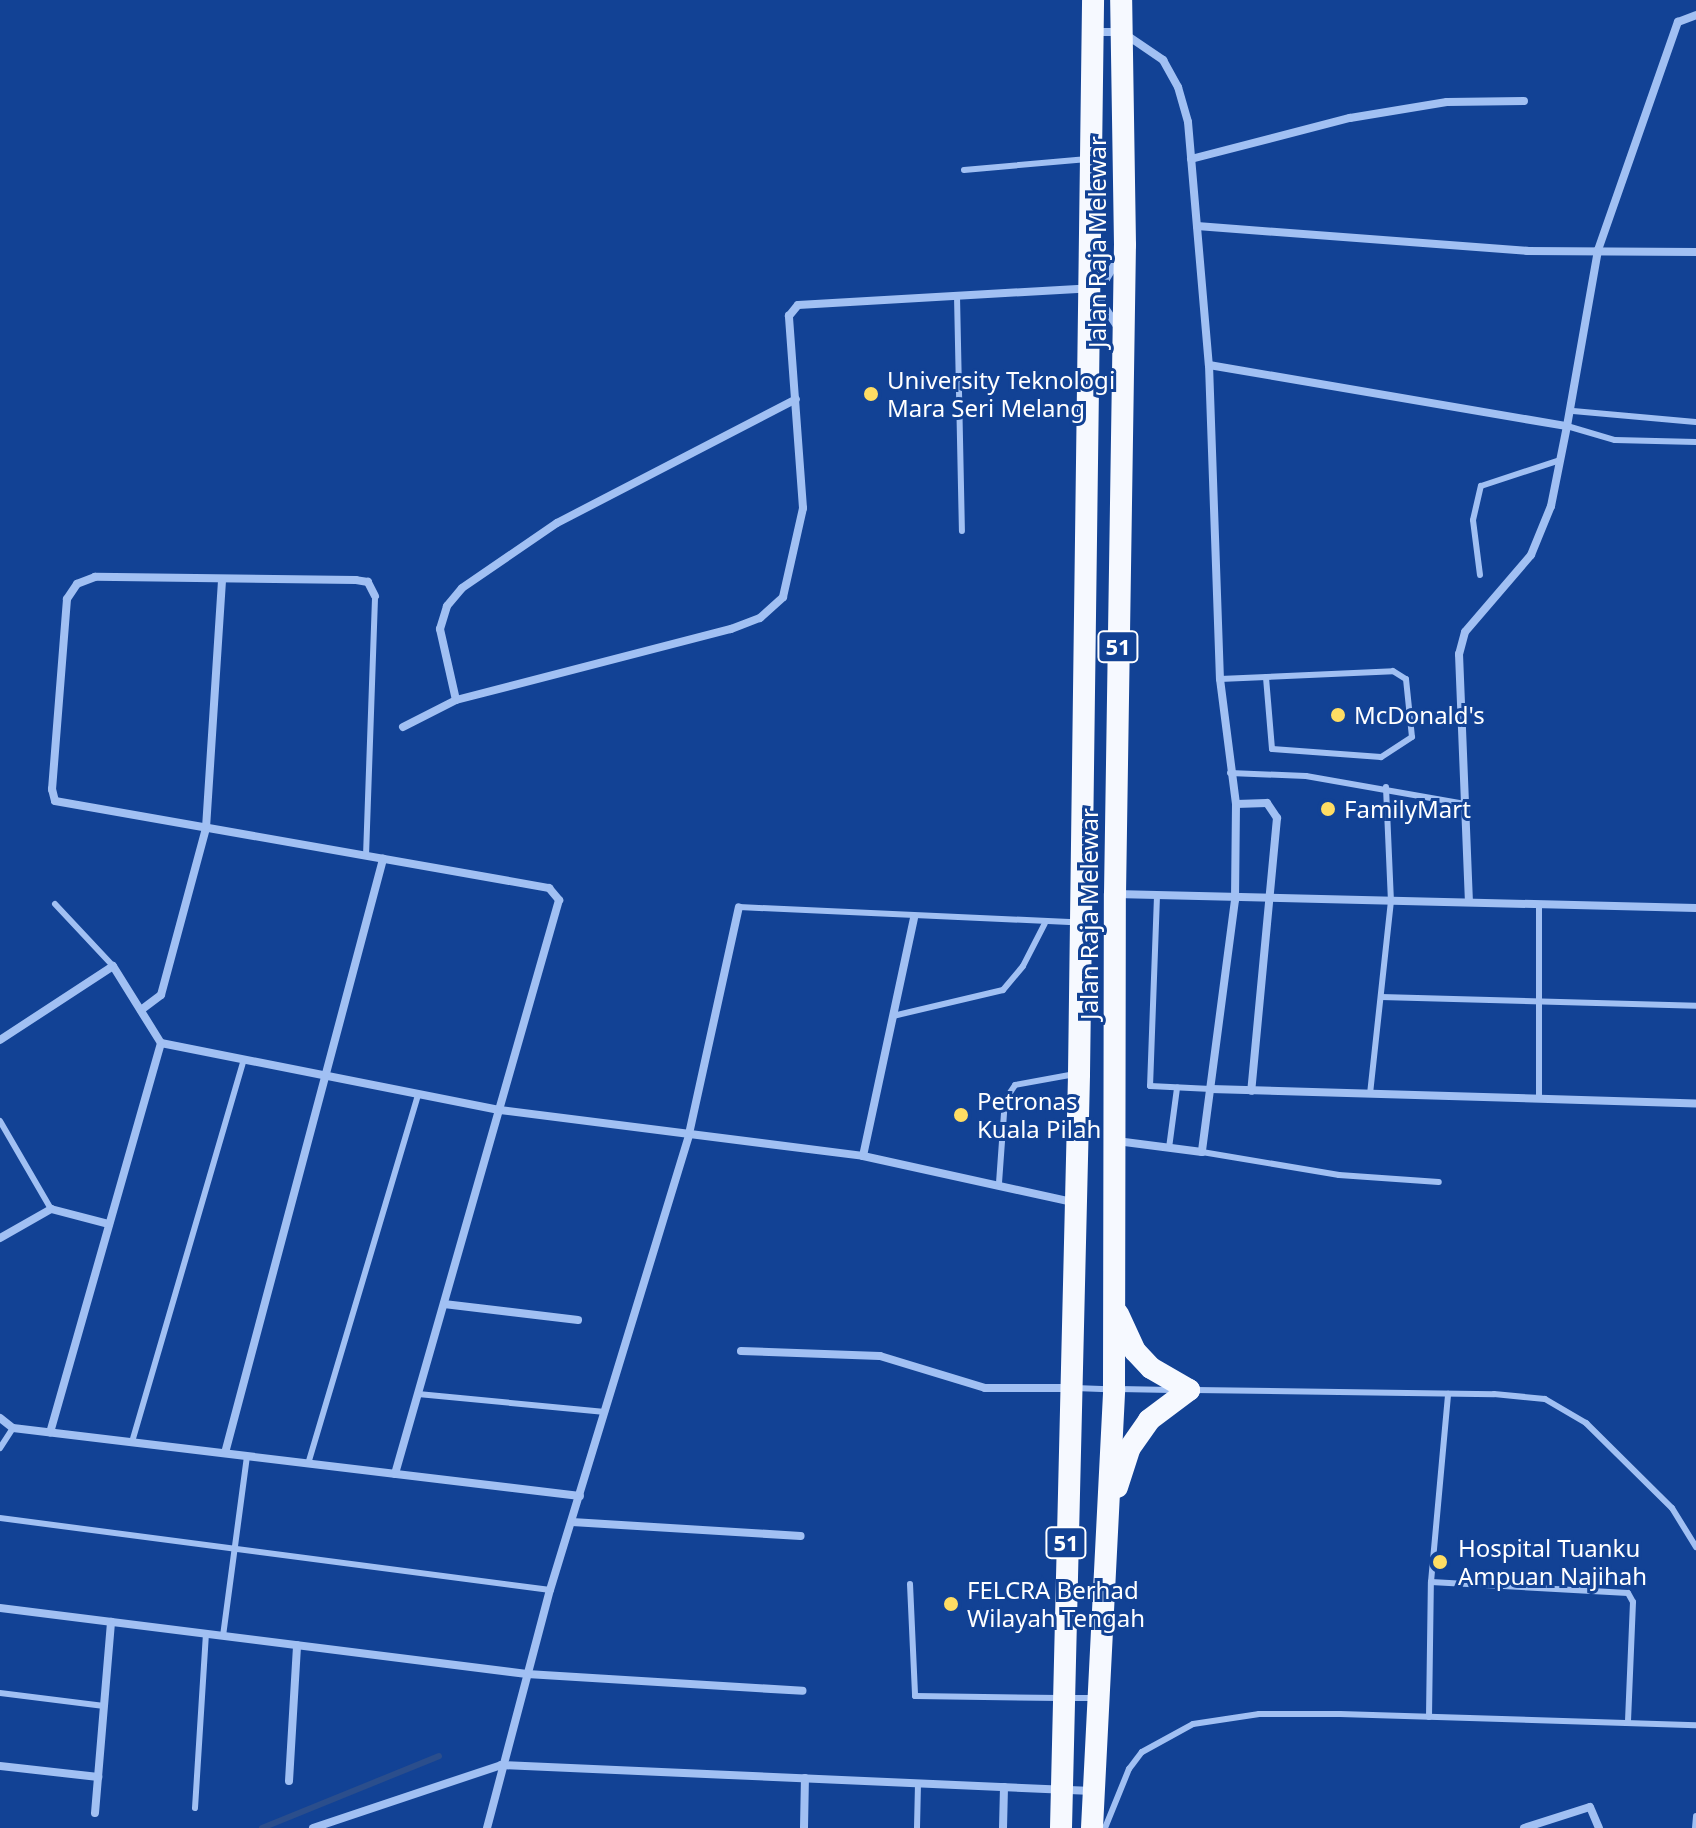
<!DOCTYPE html>
<style>
body{margin:0}
#map{position:relative;width:1696px;height:1828px;overflow:hidden;background:#124295;font-family:"Noto Sans",sans-serif}
div>[style]{position:absolute}
[style*='--x']{left:calc(var(--x)*1px);top:calc(var(--y)*1px);width:calc(var(--w)*1px);rotate:calc(var(--a)*1deg)}
.stream>*{height:6px;margin:-3px;padding:0 3px;transform-origin:3px;border-radius:3px;background:#2b4e8c}
.service>*{height:6px;margin:-3px;padding:0 3px;transform-origin:3px;border-radius:3px;background:#a1c0f3}
.minor>*{height:8px;margin:-4px;padding:0 4px;transform-origin:4px;border-radius:4px;background:#a1c0f3}
.trunk>*{height:22px;margin:-11px;padding:0 11px;transform-origin:11px;border-radius:11px;background:#f6f9ff}
.dots>*{width:22px;height:22px;translate:-50% -50%;box-sizing:border-box;border:4px solid #124295;border-radius:50%}
span{translate:-50% -50%;white-space:nowrap;text-align:center;line-height:1.15;-webkit-text-stroke:6px #124295;paint-order:stroke}
.shield-label span{padding:2px 6px;background:#124295;border:2px solid;border-radius:6px;-webkit-text-stroke-width:0}
.shield-label{font-size:22px;color:#fff;font-weight:700}
.street-label{font-size:24px;color:#fff}
.poi-label{font-size:24px;color:#fff}
.left{translate:0 -50%;text-align:left}
</style>
<div id="map">
<div class="stream">
<div style="--x:262;--y:1828;--w:191;--a:-22.1"></div>
</div>
<div class="service">
<div style="--x:964;--y:170;--w:124;--a:-5.1"></div>
<div style="--x:957;--y:296;--w:235;--a:88.8"></div>
<div style="--x:1573;--y:411;--w:123;--a:5.1"></div>
<div style="--x:1567;--y:426;--w:50;--a:16.3"></div>
<div style="--x:1615;--y:440;--w:81;--a:1.4"></div>
<div style="--x:1480;--y:575;--w:55;--a:-97.3"></div>
<div style="--x:1473;--y:520;--w:35;--a:-77"></div>
<div style="--x:1481;--y:486;--w:83;--a:-18.2"></div>
<div style="--x:1220;--y:679;--w:173;--a:-2.6"></div>
<div style="--x:1393;--y:671;--w:15;--a:32"></div>
<div style="--x:1406;--y:679;--w:58;--a:84.1"></div>
<div style="--x:1412;--y:737;--w:37;--a:147"></div>
<div style="--x:1381;--y:757;--w:109;--a:-175.8"></div>
<div style="--x:1272;--y:749;--w:72;--a:-94.8"></div>
<div style="--x:1230;--y:773;--w:76;--a:2.3"></div>
<div style="--x:1306;--y:776;--w:160;--a:10"></div>
<div style="--x:366;--y:856;--w:260;--a:-88"></div>
<div style="--x:1157;--y:896;--w:190;--a:92.1"></div>
<div style="--x:1150;--y:1086;--w:61;--a:2.8"></div>
<div style="--x:55;--y:904;--w:85;--a:46.9"></div>
<div style="--x:1539;--y:906;--w:193;--a:90"></div>
<div style="--x:739;--y:907;--w:336;--a:2.6"></div>
<div style="--x:1381;--y:997;--w:315;--a:1.6"></div>
<div style="--x:893;--y:1016;--w:113;--a:-13.3"></div>
<div style="--x:1003;--y:990;--w:31;--a:-50"></div>
<div style="--x:1023;--y:966;--w:48;--a:-62.9"></div>
<div style="--x:1370;--y:1094;--w:193;--a:-83.8"></div>
<div style="--x:1391;--y:902;--w:115;--a:-92.5"></div>
<div style="--x:0;--y:1121;--w:102;--a:59.9"></div>
<div style="--x:1169;--y:1148;--w:61;--a:-82.4"></div>
<div style="--x:1202;--y:1152;--w:139;--a:9.5"></div>
<div style="--x:1339;--y:1175;--w:100;--a:4"></div>
<div style="--x:999;--y:1183;--w:83;--a:-85.9"></div>
<div style="--x:1005;--y:1100;--w:18;--a:-56"></div>
<div style="--x:1015;--y:1085;--w:61;--a:-10.4"></div>
<div style="--x:1075;--y:1388;--w:33;--a:2"></div>
<div style="--x:1119;--y:1389;--w:53;--a:1.1"></div>
<div style="--x:1195;--y:1390;--w:299;--a:0.8"></div>
<div style="--x:1494;--y:1394;--w:51;--a:5.6"></div>
<div style="--x:1545;--y:1399;--w:48;--a:30.3"></div>
<div style="--x:1586;--y:1423;--w:121;--a:44.7"></div>
<div style="--x:1672;--y:1508;--w:46;--a:58.4"></div>
<div style="--x:418;--y:1394;--w:188;--a:5.5"></div>
<div style="--x:132;--y:1442;--w:398;--a:-73.7"></div>
<div style="--x:0;--y:1448;--w:24;--a:-57"></div>
<div style="--x:308;--y:1464;--w:386;--a:-73.4"></div>
<div style="--x:0;--y:1518;--w:555;--a:7.46"></div>
<div style="--x:1431;--y:1582;--w:197;--a:3.2"></div>
<div style="--x:1628;--y:1593;--w:10;--a:61"></div>
<div style="--x:1633;--y:1602;--w:121;--a:92.4"></div>
<div style="--x:910;--y:1584;--w:112;--a:87.4"></div>
<div style="--x:915;--y:1696;--w:144;--a:0.8"></div>
<div style="--x:223;--y:1636;--w:182;--a:-82.4"></div>
<div style="--x:0;--y:1693;--w:105;--a:7.1"></div>
<div style="--x:1070;--y:1698;--w:25;--a:0"></div>
<div style="--x:1429;--y:1717;--w:135;--a:-89.2"></div>
<div style="--x:1431;--y:1582;--w:189;--a:-84.8"></div>
<div style="--x:195;--y:1808;--w:174;--a:-86.4"></div>
<div style="--x:917;--y:1828;--w:45;--a:-88.7"></div>
<div style="--x:1105;--y:1828;--w:64;--a:-67.9"></div>
<div style="--x:1129;--y:1769;--w:21;--a:-53"></div>
<div style="--x:1142;--y:1752;--w:58;--a:-28.8"></div>
<div style="--x:1193;--y:1724;--w:67;--a:-8.6"></div>
<div style="--x:1259;--y:1714;--w:81;--a:0"></div>
<div style="--x:1340;--y:1714;--w:356;--a:1.8"></div>
<div style="--x:1695;--y:1828;--w:12;--a:-85"></div>
</div>
<div class="minor">
<div style="--x:1093;--y:32;--w:29;--a:0"></div>
<div style="--x:1122;--y:32;--w:50;--a:34.3"></div>
<div style="--x:1163;--y:60;--w:31;--a:61"></div>
<div style="--x:1178;--y:87;--w:36;--a:74"></div>
<div style="--x:1188;--y:122;--w:244;--a:85.1"></div>
<div style="--x:1209;--y:365;--w:314;--a:88"></div>
<div style="--x:1220;--y:679;--w:126;--a:82.7"></div>
<div style="--x:1236;--y:804;--w:96;--a:90.6"></div>
<div style="--x:1235;--y:900;--w:254;--a:97.5"></div>
<div style="--x:1202;--y:1152;--w:86;--a:-172.6"></div>
<div style="--x:1191;--y:159;--w:164;--a:-14.5"></div>
<div style="--x:1350;--y:118;--w:98;--a:-9.4"></div>
<div style="--x:1447;--y:102;--w:77;--a:-0.7"></div>
<div style="--x:1197;--y:226;--w:331;--a:4.3"></div>
<div style="--x:1527;--y:251;--w:169;--a:0.3"></div>
<div style="--x:1094;--y:291;--w:42;--a:56.7"></div>
<div style="--x:1209;--y:365;--w:363;--a:9.7"></div>
<div style="--x:1567;--y:426;--w:82;--a:101.3"></div>
<div style="--x:1551;--y:506;--w:53;--a:112.2"></div>
<div style="--x:1531;--y:555;--w:101;--a:130.6"></div>
<div style="--x:1465;--y:632;--w:23;--a:105"></div>
<div style="--x:1459;--y:654;--w:248;--a:87.7"></div>
<div style="--x:1567;--y:426;--w:179;--a:-80"></div>
<div style="--x:1598;--y:250;--w:242;--a:-70.7"></div>
<div style="--x:1678;--y:22;--w:19;--a:-21"></div>
<div style="--x:375;--y:596;--w:16;--a:-117"></div>
<div style="--x:368;--y:582;--w:12;--a:-171"></div>
<div style="--x:356;--y:580;--w:261;--a:-179.3"></div>
<div style="--x:95;--y:577;--w:19;--a:159"></div>
<div style="--x:77;--y:584;--w:18;--a:124"></div>
<div style="--x:67;--y:599;--w:191;--a:94.5"></div>
<div style="--x:52;--y:789;--w:12;--a:76"></div>
<div style="--x:55;--y:801;--w:502;--a:9.99"></div>
<div style="--x:549;--y:888;--w:16;--a:50"></div>
<div style="--x:559;--y:900;--w:597;--a:105.95"></div>
<div style="--x:456;--y:700;--w:73;--a:-102.7"></div>
<div style="--x:440;--y:629;--w:24;--a:-73"></div>
<div style="--x:447;--y:606;--w:23;--a:-50"></div>
<div style="--x:462;--y:588;--w:115;--a:-34.4"></div>
<div style="--x:557;--y:523;--w:269;--a:-27.4"></div>
<div style="--x:403;--y:727;--w:59;--a:-27"></div>
<div style="--x:456;--y:700;--w:284;--a:-14.5"></div>
<div style="--x:731;--y:629;--w:31;--a:-21"></div>
<div style="--x:760;--y:618;--w:31;--a:-42"></div>
<div style="--x:783;--y:597;--w:91;--a:-77.3"></div>
<div style="--x:803;--y:508;--w:193;--a:-94.2"></div>
<div style="--x:789;--y:316;--w:14;--a:-51"></div>
<div style="--x:798;--y:305;--w:293;--a:-3.3"></div>
<div style="--x:1091;--y:288;--w:17;--a:-31"></div>
<div style="--x:1106;--y:279;--w:23;--a:-59"></div>
<div style="--x:1236;--y:804;--w:31;--a:-2"></div>
<div style="--x:1267;--y:803;--w:18;--a:56"></div>
<div style="--x:1277;--y:818;--w:274;--a:95.4"></div>
<div style="--x:1115;--y:894;--w:581;--a:1.38"></div>
<div style="--x:141;--y:1010;--w:25;--a:-37"></div>
<div style="--x:161;--y:995;--w:173;--a:-74.9"></div>
<div style="--x:206;--y:828;--w:247;--a:-86.3"></div>
<div style="--x:0;--y:1040;--w:135;--a:-33.2"></div>
<div style="--x:113;--y:966;--w:91;--a:58.1"></div>
<div style="--x:161;--y:1043;--w:405;--a:105.9"></div>
<div style="--x:161;--y:1043;--w:346;--a:11.2"></div>
<div style="--x:500;--y:1110;--w:366;--a:7.2"></div>
<div style="--x:863;--y:1156;--w:215;--a:12.4"></div>
<div style="--x:1211;--y:1089;--w:485;--a:1.7"></div>
<div style="--x:863;--y:1156;--w:243;--a:-77.9"></div>
<div style="--x:0;--y:1238;--w:59;--a:-29.6"></div>
<div style="--x:51;--y:1209;--w:60;--a:14.5"></div>
<div style="--x:444;--y:1304;--w:135;--a:6.8"></div>
<div style="--x:741;--y:1351;--w:139;--a:2.1"></div>
<div style="--x:880;--y:1356;--w:110;--a:16.9"></div>
<div style="--x:985;--y:1388;--w:83;--a:0"></div>
<div style="--x:0;--y:1418;--w:16;--a:38"></div>
<div style="--x:13;--y:1428;--w:571;--a:6.84"></div>
<div style="--x:225;--y:1453;--w:615;--a:-75.1"></div>
<div style="--x:572;--y:1522;--w:229;--a:3.5"></div>
<div style="--x:0;--y:1608;--w:531;--a:7.14"></div>
<div style="--x:527;--y:1674;--w:276;--a:3.5"></div>
<div style="--x:0;--y:1766;--w:99;--a:6.4"></div>
<div style="--x:289;--y:1781;--w:136;--a:-86.6"></div>
<div style="--x:95;--y:1813;--w:192;--a:-85.2"></div>
<div style="--x:313;--y:1828;--w:198;--a:-18.5"></div>
<div style="--x:501;--y:1765;--w:592;--a:2.52"></div>
<div style="--x:487;--y:1828;--w:246;--a:-75.2"></div>
<div style="--x:550;--y:1590;--w:477;--a:-73"></div>
<div style="--x:689;--y:1134;--w:232;--a:-77.6"></div>
<div style="--x:804;--y:1828;--w:50;--a:-88.9"></div>
<div style="--x:1003;--y:1828;--w:41;--a:-88.6"></div>
<div style="--x:1524;--y:1828;--w:69;--a:-17.7"></div>
<div style="--x:1590;--y:1807;--w:23;--a:67"></div>
</div>
<div class="trunk">
<div style="--x:1118;--y:1314;--w:41;--a:65.3"></div>
<div style="--x:1135;--y:1351;--w:23;--a:47"></div>
<div style="--x:1151;--y:1368;--w:44;--a:30.1"></div>
<div style="--x:1117;--y:1487;--w:40;--a:-72"></div>
<div style="--x:1129;--y:1449;--w:35;--a:-55"></div>
<div style="--x:1149;--y:1420;--w:50;--a:-36.9"></div>
<div style="--x:1061;--y:1828;--w:754;--a:-88.63"></div>
<div style="--x:1079;--y:1074;--w:1074;--a:-89.25"></div>
<div style="--x:1092;--y:1828;--w:440;--a:-87.1"></div>
<div style="--x:1114;--y:1389;--w:495;--a:-89.9"></div>
<div style="--x:1115;--y:894;--w:649;--a:-89.12"></div>
<div style="--x:1125;--y:245;--w:245;--a:-90.9"></div>
</div>
<div class="dots">
<div style="left:871px;top:394px;background:#ffdd63"></div>
<div style="left:1338px;top:715px;background:#ffdd63"></div>
<div style="left:1328px;top:809px;background:#ffdd63"></div>
<div style="left:961px;top:1115px;background:#ffdd63"></div>
<div style="left:1440px;top:1562px;background:#ffdd63"></div>
<div style="left:951px;top:1604px;background:#ffdd63"></div>
</div>
<div class="shield-label">
<span style="left:1118px;top:647px">51</span>
<span style="left:1066px;top:1543px">51</span>
</div>
<div class="street-label">
<span style="left:1097px;top:242px;rotate:-90deg">Jalan Raja Melewar</span>
<span style="left:1089px;top:914px;rotate:-90deg">Jalan Raja Melewar</span>
</div>
<div class="poi-label">
<span class="left" style="left:887px;top:394px">University Teknologi<br>Mara Seri Melang</span>
<span class="left" style="left:1354px;top:715px">McDonald's</span>
<span class="left" style="left:1344px;top:809px">FamilyMart</span>
<span class="left" style="left:977px;top:1115px">Petronas<br>Kuala Pilah</span>
<span class="left" style="left:1458px;top:1562px">Hospital Tuanku<br>Ampuan Najihah</span>
<span class="left" style="left:967px;top:1604px">FELCRA Berhad<br>Wilayah Tengah</span>
</div>
</div>
